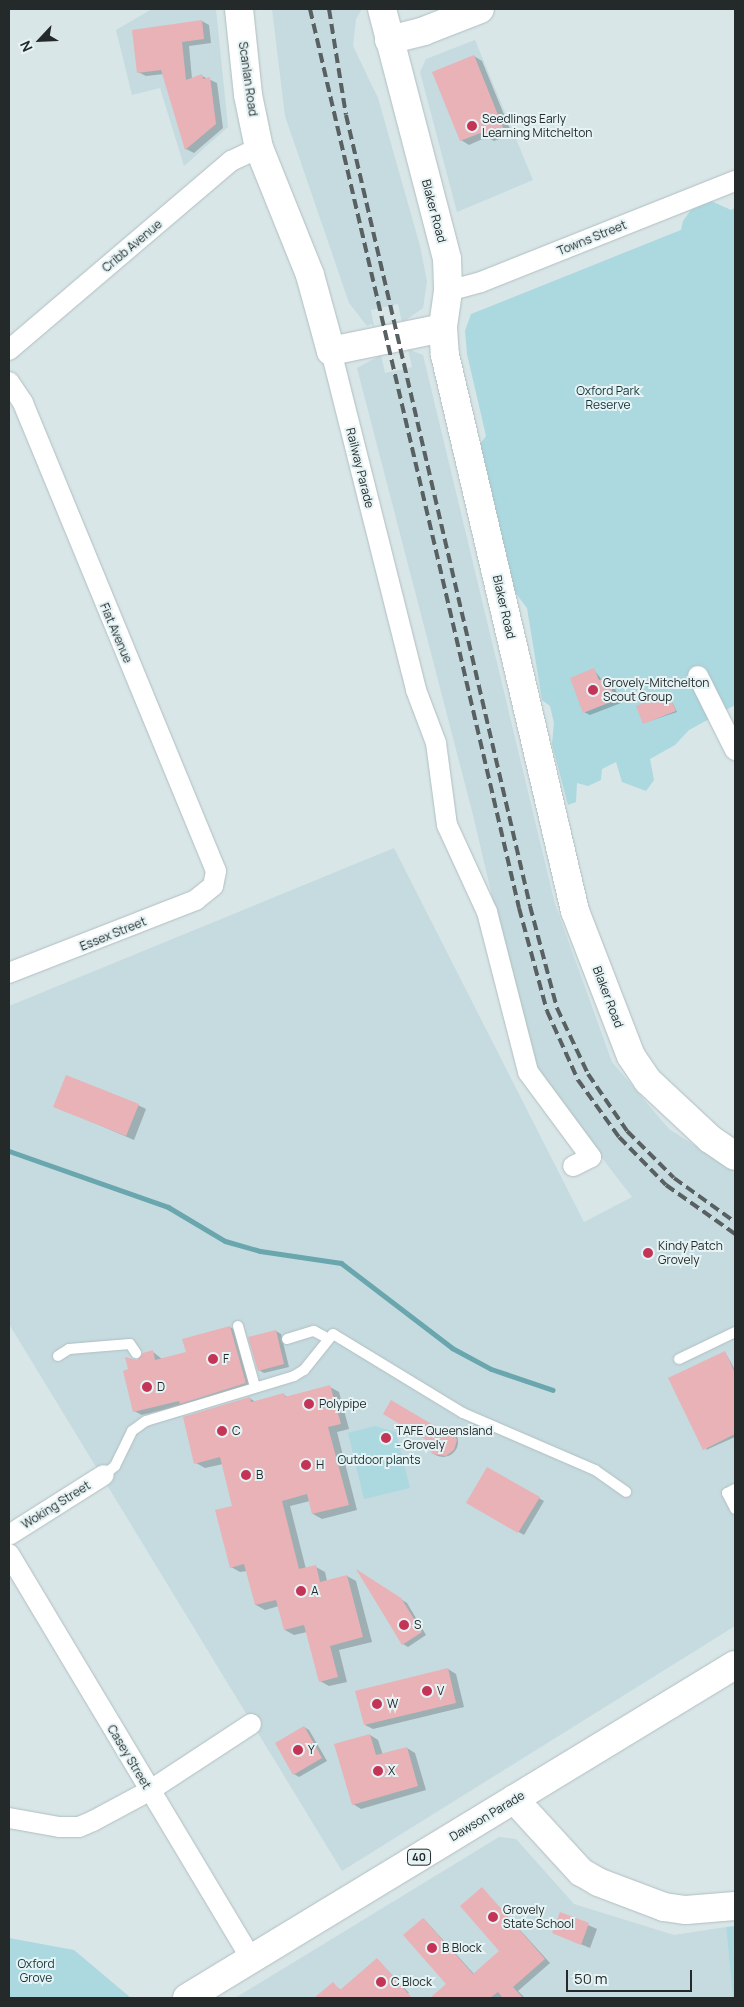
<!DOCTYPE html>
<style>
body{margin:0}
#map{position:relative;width:744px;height:2007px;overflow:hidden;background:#d8e6e8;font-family:Manrope,sans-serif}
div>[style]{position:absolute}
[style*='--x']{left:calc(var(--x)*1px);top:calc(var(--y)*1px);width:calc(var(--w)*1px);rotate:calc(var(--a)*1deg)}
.built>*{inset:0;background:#c5dbdf}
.green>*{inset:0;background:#acd8df}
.shadow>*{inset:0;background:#0003}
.round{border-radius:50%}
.stream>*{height:5px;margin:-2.5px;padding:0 2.5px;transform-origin:2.5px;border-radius:2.5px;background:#69a6ae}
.building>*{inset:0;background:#e8b2b7}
.roads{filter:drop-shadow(0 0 1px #b1bec0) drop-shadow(0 0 1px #b1bec0)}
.lane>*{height:10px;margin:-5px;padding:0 5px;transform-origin:5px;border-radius:5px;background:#fff}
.street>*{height:20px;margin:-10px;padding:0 10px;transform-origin:10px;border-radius:10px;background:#fff}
.secondary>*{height:28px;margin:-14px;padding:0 14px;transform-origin:14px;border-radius:14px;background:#fff}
.primary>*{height:28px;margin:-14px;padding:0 14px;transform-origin:14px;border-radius:14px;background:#fff}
.rail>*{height:4px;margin-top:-2px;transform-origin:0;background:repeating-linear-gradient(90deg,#586061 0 10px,transparent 0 15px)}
.dots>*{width:14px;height:14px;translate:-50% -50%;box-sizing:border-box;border:2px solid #e5f3f5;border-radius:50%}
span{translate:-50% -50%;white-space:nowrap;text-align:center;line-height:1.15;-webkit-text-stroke:4px #e5f3f5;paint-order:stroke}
.shield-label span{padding:1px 4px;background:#e5f3f5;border:1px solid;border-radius:4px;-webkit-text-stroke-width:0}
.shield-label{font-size:11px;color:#24292a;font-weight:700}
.street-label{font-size:12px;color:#24292a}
.poi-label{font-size:12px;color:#24292a}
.left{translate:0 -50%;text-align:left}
.park-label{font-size:12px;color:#133337}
.frame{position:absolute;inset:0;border:10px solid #24292a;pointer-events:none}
.north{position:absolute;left:15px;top:15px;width:50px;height:50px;-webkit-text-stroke:4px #e5f3f5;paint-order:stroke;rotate:245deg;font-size:14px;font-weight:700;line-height:20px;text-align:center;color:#24292a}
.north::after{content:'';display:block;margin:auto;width:18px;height:22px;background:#24292a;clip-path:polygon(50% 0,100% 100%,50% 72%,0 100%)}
.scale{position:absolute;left:566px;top:1970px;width:126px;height:22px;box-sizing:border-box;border:2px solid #24292a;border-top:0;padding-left:6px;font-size:15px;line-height:18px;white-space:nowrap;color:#24292a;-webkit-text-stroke:4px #e5f3f5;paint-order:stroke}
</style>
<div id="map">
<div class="built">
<div style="clip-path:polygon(152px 9px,216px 9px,228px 127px,184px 166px,160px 88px,132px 95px,116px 30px)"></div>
<div style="clip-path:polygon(272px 9px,362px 9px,356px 19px,353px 46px,378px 98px,420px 246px,427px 281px,423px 308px,402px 323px,398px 304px,371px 310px,374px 327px,371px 324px,367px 326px,349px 303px,285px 116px)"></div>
<div style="clip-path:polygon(475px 40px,533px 180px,457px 212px,420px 72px,426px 59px)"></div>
<div style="clip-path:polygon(408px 349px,423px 355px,555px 904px,612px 1062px,669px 1129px,735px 1171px,735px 1626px,342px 1871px,9px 1324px,9px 1006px,394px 848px,584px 1222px,632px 1197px,532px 1067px,473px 815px,357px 368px,381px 355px,385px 373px,412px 367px)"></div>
<div style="clip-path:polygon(499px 1837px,516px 1839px,574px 1904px,674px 1935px,726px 1927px,733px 1998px,235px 1998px)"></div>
</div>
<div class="green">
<div style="clip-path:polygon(711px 201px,731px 210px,735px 208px,735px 705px,689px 730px,675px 745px,650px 759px,654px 780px,646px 791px,622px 782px,616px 762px,602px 769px,601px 780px,588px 786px,577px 783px,576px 802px,568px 805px,552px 744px,554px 723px,550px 706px,542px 700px,527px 608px,511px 587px,484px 465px,480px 444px,486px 436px,467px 354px,465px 331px,471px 314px,681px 230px,683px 221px,691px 210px)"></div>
<div style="clip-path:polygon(375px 1426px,396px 1432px,410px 1488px,364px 1499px,348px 1433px)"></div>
<div style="clip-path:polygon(735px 1926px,735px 1998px,733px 1998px,726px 1927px)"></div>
<div style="clip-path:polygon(9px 1938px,74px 1950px,131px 1998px,9px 1998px)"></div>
</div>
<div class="shadow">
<div style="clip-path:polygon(202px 21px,209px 25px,211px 43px,189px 46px,192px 79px,202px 76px,217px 83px,223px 128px,194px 153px,186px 149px,164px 74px,146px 76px,138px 72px)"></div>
<div style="clip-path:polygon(474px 56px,482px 61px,512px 134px,494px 141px,487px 137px,469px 145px,461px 140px)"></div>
<div style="clip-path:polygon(594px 670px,602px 680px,612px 681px,621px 703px,590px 715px,584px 712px)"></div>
<div style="clip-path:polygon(668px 694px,677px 712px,644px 723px)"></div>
<div style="clip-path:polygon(138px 1105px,146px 1109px,134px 1140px,55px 1106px)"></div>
<div style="clip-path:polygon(230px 1327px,238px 1332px,254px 1388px,142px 1415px,134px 1411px,130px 1370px,137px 1361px,153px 1352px,162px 1359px,187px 1353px)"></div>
<div style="clip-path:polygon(276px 1331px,281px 1334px,289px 1367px,264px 1373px,259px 1370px)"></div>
<div style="clip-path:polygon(725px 1352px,735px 1370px,735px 1437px,706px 1450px)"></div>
<div style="clip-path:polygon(330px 1387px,339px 1392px,349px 1429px,337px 1432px,357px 1510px,322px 1519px,313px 1514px,310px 1501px,290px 1506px,306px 1569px,316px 1567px,325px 1572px,327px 1581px,347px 1576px,356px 1581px,372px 1642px,339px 1650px,347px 1682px,329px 1686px,320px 1681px,307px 1632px,294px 1635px,285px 1630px,279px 1606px,265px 1610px,256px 1605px,247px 1571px,240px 1572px,231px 1567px,234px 1507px,223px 1464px,205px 1468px,196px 1463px,249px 1398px,256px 1402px,284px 1395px,289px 1398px)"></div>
<div class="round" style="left:428px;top:1427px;width:30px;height:30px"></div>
<div style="clip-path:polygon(487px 1469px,544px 1501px,524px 1535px,467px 1502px)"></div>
<div style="clip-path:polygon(362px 1574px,407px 1603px,426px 1635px,408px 1647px,403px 1644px)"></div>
<div style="clip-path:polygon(448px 1669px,456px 1674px,464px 1707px,373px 1729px,365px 1725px)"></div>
<div style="clip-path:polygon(304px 1727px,309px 1730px,327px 1761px,299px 1777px,294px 1774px)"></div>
<div style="clip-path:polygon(370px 1735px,378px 1740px,383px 1755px,407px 1748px,415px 1753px,426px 1790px,361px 1809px,353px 1804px)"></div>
<div style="clip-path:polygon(482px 1888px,550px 1963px,518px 1991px,525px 1998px,432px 1998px,448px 1984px,424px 1919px,475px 1975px,501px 1951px)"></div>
<div style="clip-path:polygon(561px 1913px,597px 1929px,590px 1948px,554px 1933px)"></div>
<div style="clip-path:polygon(377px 1959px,409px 1993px,402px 1998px,316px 1998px,333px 1984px,342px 1991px)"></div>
</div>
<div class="stream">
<div style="--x:9;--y:1151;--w:169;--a:19.4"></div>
<div style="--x:168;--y:1207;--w:66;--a:30.8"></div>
<div style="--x:225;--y:1241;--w:36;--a:16"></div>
<div style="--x:260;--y:1251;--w:82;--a:8.4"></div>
<div style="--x:341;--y:1263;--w:140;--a:37.4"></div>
<div style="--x:452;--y:1348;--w:44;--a:28.3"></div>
<div style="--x:491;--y:1369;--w:65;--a:18.7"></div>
</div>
<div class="building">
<div style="clip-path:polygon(202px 20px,204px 39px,182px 42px,186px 80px,202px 74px,203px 79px,210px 77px,216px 124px,185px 150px,161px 70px,137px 73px,132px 30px)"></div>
<div style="clip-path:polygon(474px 55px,504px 130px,485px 137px,483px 132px,460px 141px,432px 72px)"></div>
<div style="clip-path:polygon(594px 668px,599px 680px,607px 677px,616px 700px,583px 713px,570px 678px)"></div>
<div style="clip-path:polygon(668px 693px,676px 711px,643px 724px,636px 706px)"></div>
<div style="clip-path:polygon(66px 1075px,139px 1104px,126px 1136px,53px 1107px)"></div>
<div style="clip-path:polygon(230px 1326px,246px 1383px,180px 1404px,179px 1401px,133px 1412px,123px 1371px,128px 1369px,125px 1357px,137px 1360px,143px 1353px,153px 1350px,155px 1360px,186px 1352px,182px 1339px)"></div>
<div style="clip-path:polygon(276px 1330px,284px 1364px,258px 1371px,248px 1337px)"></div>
<div style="clip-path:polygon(725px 1351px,735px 1373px,735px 1434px,703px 1450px,668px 1378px)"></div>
<div style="clip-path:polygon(330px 1385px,341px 1424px,328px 1427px,349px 1505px,312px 1514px,307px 1494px,282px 1501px,299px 1569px,316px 1565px,320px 1582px,347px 1575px,363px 1637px,330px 1646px,338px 1677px,319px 1682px,304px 1625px,284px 1630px,276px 1600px,255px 1605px,244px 1564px,230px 1568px,215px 1510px,232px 1506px,220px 1457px,194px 1464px,183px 1417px,250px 1397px,251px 1402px,284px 1393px,285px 1397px)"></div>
<div style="clip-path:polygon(391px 1400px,435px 1426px,450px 1427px,457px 1440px,454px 1450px,446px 1456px,432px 1454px,425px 1439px,383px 1414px)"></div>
<div style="clip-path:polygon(487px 1467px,540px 1497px,518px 1533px,466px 1503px)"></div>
<div style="clip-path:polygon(356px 1569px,401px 1598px,422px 1632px,402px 1645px)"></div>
<div style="clip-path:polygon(448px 1668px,456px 1703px,364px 1725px,355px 1691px)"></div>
<div style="clip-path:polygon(304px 1726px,322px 1758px,293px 1775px,275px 1743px)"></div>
<div style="clip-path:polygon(370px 1734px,376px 1755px,407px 1747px,418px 1786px,352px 1805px,334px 1744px)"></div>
<div style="clip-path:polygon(482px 1887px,545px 1959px,513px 1987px,523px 1998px,503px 1998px,498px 1992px,490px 1998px,430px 1998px,446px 1984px,403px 1935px,423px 1918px,473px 1974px,499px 1951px,460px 1906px)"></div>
<div style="clip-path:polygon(560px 1912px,589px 1923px,581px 1945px,552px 1933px)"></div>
<div style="clip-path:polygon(377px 1958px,412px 1998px,314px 1998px,333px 1982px,340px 1990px)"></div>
</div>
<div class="roads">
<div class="lane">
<div style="--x:238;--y:1326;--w:63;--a:74.4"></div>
<div style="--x:287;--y:1339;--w:28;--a:-17"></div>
<div style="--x:314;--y:1331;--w:15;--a:28"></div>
<div style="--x:58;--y:1356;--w:13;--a:-32"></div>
<div style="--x:69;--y:1349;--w:61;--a:-4.7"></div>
<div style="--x:130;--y:1344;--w:11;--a:56"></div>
<div style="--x:679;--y:1359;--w:62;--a:-25.7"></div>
<div style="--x:104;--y:1475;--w:14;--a:-39"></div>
<div style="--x:115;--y:1466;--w:39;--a:-64"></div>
<div style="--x:132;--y:1431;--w:17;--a:-36"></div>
<div style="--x:146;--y:1421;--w:155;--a:-16.9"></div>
<div style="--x:294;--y:1376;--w:12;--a:-31"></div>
<div style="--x:304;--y:1370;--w:46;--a:-51.1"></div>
<div style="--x:333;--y:1334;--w:152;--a:31.3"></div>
<div style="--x:463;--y:1413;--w:144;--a:23.4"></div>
<div style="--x:595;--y:1470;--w:38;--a:35"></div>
<div style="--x:735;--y:1489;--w:9;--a:153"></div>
<div style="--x:727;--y:1493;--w:18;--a:63"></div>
</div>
<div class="street">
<div style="--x:448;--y:291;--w:34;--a:-15"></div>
<div style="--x:481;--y:282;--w:273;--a:-21.7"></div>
<div style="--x:9;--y:350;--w:292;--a:-40.4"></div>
<div style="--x:231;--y:161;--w:31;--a:-25"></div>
<div style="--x:331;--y:351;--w:349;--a:75.9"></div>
<div style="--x:416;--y:690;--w:57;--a:69.3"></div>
<div style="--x:436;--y:743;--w:83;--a:82.4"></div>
<div style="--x:447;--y:825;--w:96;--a:65.3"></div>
<div style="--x:487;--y:912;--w:165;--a:75.6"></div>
<div style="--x:528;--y:1072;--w:106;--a:53.5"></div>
<div style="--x:591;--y:1157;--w:20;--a:153"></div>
<div style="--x:9;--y:382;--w:25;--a:56"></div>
<div style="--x:23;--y:403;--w:506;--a:67.59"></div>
<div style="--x:216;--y:871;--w:15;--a:101"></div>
<div style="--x:213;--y:886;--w:22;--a:141"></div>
<div style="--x:196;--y:900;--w:201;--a:158.7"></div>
<div style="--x:698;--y:676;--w:83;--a:63.4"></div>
<div style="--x:9;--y:1535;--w:112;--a:-32.3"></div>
<div style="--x:9;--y:1554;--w:472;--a:59.1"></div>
<div style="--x:9;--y:1818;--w:51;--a:10.2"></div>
<div style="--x:59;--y:1827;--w:20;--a:0"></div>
<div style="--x:79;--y:1827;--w:15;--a:-23"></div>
<div style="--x:93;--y:1821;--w:64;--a:-28.2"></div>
<div style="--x:149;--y:1791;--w:122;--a:-33.3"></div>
</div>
<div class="secondary">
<div style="--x:239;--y:9;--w:86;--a:84"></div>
<div style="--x:248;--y:95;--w:54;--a:78.3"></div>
<div style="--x:259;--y:148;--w:137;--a:68.1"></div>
<div style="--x:310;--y:275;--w:79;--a:74.6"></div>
<div style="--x:331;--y:351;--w:114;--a:-11.6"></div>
<div style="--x:382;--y:9;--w:258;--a:75.4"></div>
<div style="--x:447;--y:259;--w:32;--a:88"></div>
<div style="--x:448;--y:291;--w:37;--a:98"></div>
<div style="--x:443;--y:328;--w:27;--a:86"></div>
<div style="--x:445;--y:355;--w:571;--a:76.84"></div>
<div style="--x:575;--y:911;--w:155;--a:68.9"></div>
<div style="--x:631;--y:1056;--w:30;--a:56"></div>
<div style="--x:648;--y:1081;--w:85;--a:43.1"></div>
<div style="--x:710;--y:1139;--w:30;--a:34"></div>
<div style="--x:389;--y:40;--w:36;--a:-14"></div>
<div style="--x:424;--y:31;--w:60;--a:-21.4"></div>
<div style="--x:514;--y:1799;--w:99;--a:47.5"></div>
<div style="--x:581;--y:1872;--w:20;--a:30"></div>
<div style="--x:598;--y:1882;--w:71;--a:20.7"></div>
<div style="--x:664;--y:1907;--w:22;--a:8"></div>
<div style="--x:686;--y:1910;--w:49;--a:-4.7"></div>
</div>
<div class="primary">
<div style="--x:187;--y:1998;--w:641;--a:-31.29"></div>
</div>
</div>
<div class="rail">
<div style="--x:310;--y:9;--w:923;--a:76.91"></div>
<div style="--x:519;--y:908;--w:107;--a:74.8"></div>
<div style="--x:547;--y:1011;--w:76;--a:65.8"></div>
<div style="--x:578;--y:1080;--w:70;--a:54.3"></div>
<div style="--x:619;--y:1137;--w:67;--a:45.6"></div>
<div style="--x:666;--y:1185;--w:85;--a:35.4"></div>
<div style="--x:329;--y:9;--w:107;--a:80.9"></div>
<div style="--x:346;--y:115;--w:812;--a:76.9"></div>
<div style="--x:530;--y:906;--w:106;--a:75.2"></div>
<div style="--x:557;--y:1008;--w:73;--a:64.8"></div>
<div style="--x:588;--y:1074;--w:69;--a:55.6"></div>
<div style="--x:627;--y:1131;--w:66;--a:45"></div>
<div style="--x:674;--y:1178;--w:75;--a:35.8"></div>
</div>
<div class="dots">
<div style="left:472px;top:126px;background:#c43457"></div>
<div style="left:593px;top:690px;background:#c43457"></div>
<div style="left:648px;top:1253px;background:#c43457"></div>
<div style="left:213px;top:1359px;background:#c43457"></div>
<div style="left:147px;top:1387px;background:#c43457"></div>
<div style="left:309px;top:1404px;background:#c43457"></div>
<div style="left:222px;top:1431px;background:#c43457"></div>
<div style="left:386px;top:1438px;background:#c43457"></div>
<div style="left:306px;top:1465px;background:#c43457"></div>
<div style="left:246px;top:1475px;background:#c43457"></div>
<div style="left:301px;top:1591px;background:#c43457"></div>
<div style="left:404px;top:1625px;background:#c43457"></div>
<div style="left:427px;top:1691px;background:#c43457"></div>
<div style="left:377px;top:1704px;background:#c43457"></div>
<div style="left:298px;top:1750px;background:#c43457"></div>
<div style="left:378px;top:1771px;background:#c43457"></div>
<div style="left:493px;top:1917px;background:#c43457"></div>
<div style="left:432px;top:1948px;background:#c43457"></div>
<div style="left:381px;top:1982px;background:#c43457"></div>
</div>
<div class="shield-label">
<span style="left:419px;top:1857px">40</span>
</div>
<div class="street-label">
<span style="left:248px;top:79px;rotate:82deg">Scanlan Road</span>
<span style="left:434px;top:211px;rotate:75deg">Blaker Road</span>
<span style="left:592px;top:238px;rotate:-22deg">Towns Street</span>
<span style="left:132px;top:246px;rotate:-40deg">Cribb Avenue</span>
<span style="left:360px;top:468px;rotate:76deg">Railway Parade</span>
<span style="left:504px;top:607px;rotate:77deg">Blaker Road</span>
<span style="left:116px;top:633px;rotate:67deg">Fiat Avenue</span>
<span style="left:113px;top:934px;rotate:-22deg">Essex Street</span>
<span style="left:608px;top:997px;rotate:69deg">Blaker Road</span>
<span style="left:56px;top:1505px;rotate:-32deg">Woking Street</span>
<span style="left:129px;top:1757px;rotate:59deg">Casey Street</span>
<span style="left:487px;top:1816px;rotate:-31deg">Dawson Parade</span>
</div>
<div class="poi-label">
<span class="left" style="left:482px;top:126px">Seedlings Early<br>Learning Mitchelton</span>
<span class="left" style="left:603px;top:690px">Grovely-Mitchelton<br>Scout Group</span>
<span class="left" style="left:658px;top:1253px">Kindy Patch<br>Grovely</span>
<span class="left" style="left:223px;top:1359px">F</span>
<span class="left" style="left:157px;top:1387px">D</span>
<span class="left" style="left:319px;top:1404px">Polypipe</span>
<span class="left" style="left:232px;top:1431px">C</span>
<span class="left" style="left:396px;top:1438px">TAFE Queensland<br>- Grovely</span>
<span class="left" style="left:316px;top:1465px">H</span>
<span class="left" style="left:256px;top:1475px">B</span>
<span class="left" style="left:311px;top:1591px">A</span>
<span class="left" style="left:414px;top:1625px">S</span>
<span class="left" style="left:437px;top:1691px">V</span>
<span class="left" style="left:387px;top:1704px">W</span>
<span class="left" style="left:308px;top:1750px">Y</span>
<span class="left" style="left:388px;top:1771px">X</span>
<span class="left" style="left:503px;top:1917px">Grovely<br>State School</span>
<span class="left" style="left:442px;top:1948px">B Block</span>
<span class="left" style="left:391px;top:1982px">C Block</span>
</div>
<div class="park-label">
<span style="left:608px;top:398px">Oxford Park<br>Reserve</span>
<span style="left:379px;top:1460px">Outdoor plants</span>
<span style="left:36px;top:1971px">Oxford<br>Grove</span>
</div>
<div class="frame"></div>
<div class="north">N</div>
<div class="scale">50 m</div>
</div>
